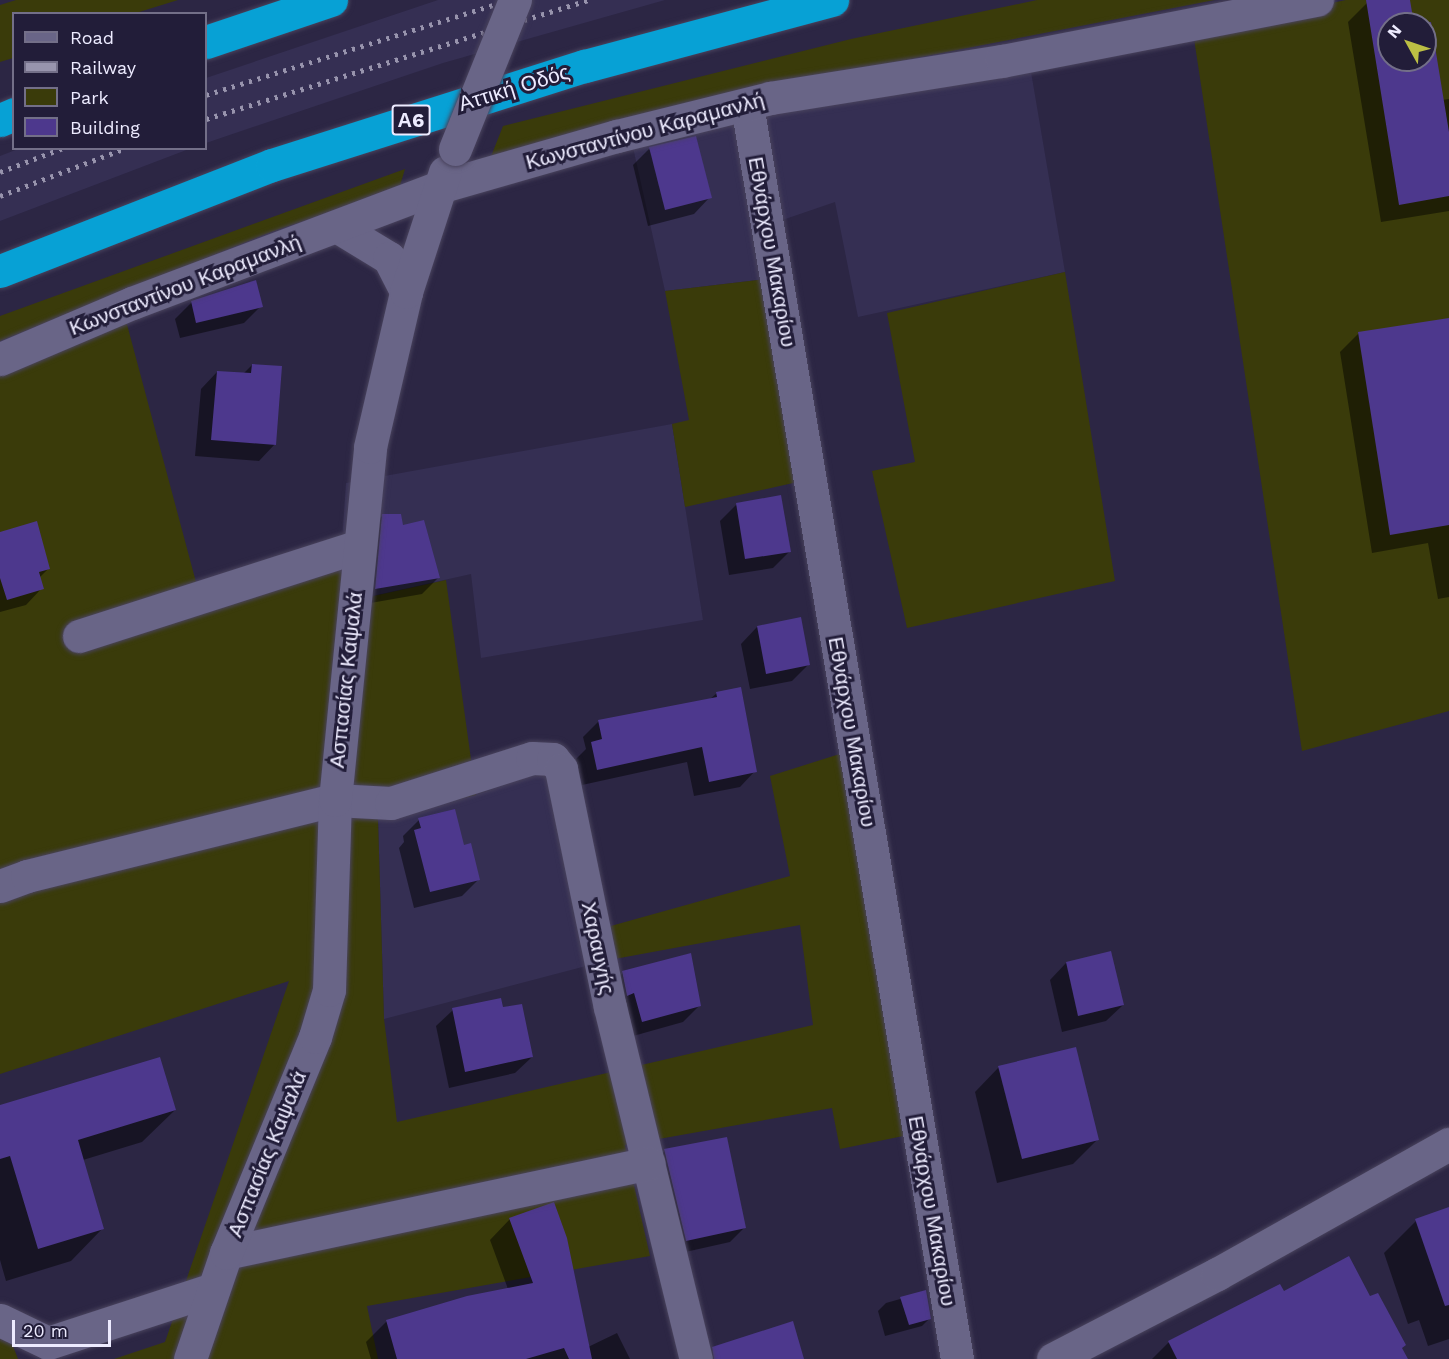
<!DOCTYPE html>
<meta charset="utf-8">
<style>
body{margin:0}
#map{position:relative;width:1449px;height:1359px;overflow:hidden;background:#2c2644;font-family:"Work Sans",sans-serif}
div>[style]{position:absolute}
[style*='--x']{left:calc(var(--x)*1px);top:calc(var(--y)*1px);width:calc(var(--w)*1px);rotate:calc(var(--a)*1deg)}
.built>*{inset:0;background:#352f53}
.green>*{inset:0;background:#3a3b0a}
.shadow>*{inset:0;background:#0007}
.building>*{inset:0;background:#4d388d}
.roads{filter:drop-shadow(0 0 2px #49435d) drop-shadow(0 0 2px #49435d)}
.minor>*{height:33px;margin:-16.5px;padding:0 16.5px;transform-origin:16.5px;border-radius:16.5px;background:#696587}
.highway>*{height:33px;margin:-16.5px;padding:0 16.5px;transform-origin:16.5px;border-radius:16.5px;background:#07a1d5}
.rail>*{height:4.5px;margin-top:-2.25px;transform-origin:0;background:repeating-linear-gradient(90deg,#9894ad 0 3px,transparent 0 9px)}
.bridges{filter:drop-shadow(0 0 2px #49435d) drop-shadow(0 0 2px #49435d)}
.minor-bridge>*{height:33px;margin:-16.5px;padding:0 16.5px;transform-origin:16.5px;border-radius:16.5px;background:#696587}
span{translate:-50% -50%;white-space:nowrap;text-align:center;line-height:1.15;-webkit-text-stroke:6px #221d39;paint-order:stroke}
.shield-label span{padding:2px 4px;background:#221d39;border:2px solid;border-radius:4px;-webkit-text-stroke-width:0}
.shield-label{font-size:20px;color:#edebff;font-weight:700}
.street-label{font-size:21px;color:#edebff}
.legend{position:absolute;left:12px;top:12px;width:195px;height:138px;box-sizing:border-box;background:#221d39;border:2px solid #736f88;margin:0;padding:8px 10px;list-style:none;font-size:18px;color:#edebff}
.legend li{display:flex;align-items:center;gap:12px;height:30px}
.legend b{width:30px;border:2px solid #736f88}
.north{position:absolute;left:1377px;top:12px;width:60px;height:60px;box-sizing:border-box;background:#221d39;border:2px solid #736f88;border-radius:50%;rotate:310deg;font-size:16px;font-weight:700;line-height:24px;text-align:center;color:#edebff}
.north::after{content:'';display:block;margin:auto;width:21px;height:27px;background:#bcbf44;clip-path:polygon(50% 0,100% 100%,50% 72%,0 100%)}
.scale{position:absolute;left:12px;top:1320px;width:99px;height:27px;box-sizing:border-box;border:3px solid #edebff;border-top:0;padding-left:8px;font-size:18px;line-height:21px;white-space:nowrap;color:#edebff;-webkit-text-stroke:4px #221d39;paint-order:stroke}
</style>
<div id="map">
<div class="built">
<div style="clip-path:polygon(438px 0,665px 0,443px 63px,206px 143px,206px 78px)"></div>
<div style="clip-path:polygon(1030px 66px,1065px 272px,858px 317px,835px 202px,756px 229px,766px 279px,665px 291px,632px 143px,727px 113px)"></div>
<div style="clip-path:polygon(18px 149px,18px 148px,189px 149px,0 221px,0 156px)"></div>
<div style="clip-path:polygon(672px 424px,703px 620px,481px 658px,471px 574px,350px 601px,343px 528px,346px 483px)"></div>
<div style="clip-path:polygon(561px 765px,609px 960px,384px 1019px,378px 819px,476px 795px)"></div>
</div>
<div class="green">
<div style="clip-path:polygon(16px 0,178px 0,136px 13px,14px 14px,13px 58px,0 62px,0 5px)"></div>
<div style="clip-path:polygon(1037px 0,1215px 0,859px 69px,490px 159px,503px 126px,851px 39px)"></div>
<div style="clip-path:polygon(evenodd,1346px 0,1449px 0,1449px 711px,1302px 751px,1193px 32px,1346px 0,1389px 24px,1425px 24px,1425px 60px,1389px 60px,1389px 24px)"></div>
<div style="clip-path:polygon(405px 169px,399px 189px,271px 232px,0 341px,0 316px)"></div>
<div style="clip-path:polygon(1065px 272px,1115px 581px,907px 628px,872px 471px,915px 462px,887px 313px)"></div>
<div style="clip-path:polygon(766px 279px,802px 481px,685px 507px,672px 424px,689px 420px,665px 291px)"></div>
<div style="clip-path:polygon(125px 317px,200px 597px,347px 555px,351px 601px,446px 580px,476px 795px,378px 819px,384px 1019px,397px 1122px,813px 1025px,800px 925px,609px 960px,600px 929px,790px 876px,770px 776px,846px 752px,913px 1134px,840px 1149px,832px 1108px,625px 1145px,650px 1256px,367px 1306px,378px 1359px,114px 1359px,165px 1342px,289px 981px,0 1074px,0 372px)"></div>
<div style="clip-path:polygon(5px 1325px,18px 1359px,0 1359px,0 1326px)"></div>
</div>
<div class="shadow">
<div style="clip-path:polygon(1387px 0,1408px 0,1413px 24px,1389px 24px,1389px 60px,1425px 60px,1425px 24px,1442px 100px,1449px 99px,1449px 211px,1381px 222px,1348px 22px,1367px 3px)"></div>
<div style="clip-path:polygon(649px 149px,710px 197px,694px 214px,648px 226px,633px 165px)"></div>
<div style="clip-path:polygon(192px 302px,261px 306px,244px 323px,180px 338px,175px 319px)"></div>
<div style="clip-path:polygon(1449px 319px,1449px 597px,1438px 599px,1428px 543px,1372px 553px,1340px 352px,1359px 333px)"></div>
<div style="clip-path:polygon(252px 365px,275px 444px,259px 461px,195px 456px,201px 389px,217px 372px,243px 374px)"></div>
<div style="clip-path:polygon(736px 505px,790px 551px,773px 568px,729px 575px,720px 521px)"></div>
<div style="clip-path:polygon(383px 515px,438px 578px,422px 594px,359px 605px,366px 532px)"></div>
<div style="clip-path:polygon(0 533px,49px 568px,39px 578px,42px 588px,26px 605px,0 612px)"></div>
<div style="clip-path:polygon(757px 627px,809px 664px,792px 681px,750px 689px,741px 644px)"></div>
<div style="clip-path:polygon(717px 693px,755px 771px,740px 787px,694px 796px,687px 762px,582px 785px,576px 759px,586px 749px,583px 737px,599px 721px,709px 700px)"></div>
<div style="clip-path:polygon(419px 820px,463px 847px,479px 879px,462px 896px,414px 908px,399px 848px,404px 842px,403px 836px)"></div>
<div style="clip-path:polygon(689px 954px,700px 1005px,683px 1022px,626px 1038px,606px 989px,623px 973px)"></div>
<div style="clip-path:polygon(1066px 963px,1123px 1005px,1106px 1021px,1062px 1032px,1050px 980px)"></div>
<div style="clip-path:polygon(502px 1009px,532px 1057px,515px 1073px,449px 1088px,436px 1026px,453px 1010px)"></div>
<div style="clip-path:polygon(999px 1067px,1097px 1140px,1073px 1164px,997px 1183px,975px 1092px)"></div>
<div style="clip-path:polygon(0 1107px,175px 1110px,142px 1142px,83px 1160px,103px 1228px,71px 1261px,6px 1281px,0 1260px)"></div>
<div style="clip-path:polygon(665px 1151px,745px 1227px,730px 1242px,672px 1255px,650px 1165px)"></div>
<div style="clip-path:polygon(1449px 1209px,1449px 1339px,1428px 1346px,1419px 1320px,1408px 1324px,1384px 1253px,1416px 1221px)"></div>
<div style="clip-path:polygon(510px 1219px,588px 1347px,617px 1333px,630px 1359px,371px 1359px,366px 1342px,387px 1321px,508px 1289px,490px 1240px)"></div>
<div style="clip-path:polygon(925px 1292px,930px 1318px,922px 1326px,885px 1336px,878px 1311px,886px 1303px)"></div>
<div style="clip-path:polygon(1284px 1293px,1370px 1298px,1406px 1359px,1152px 1359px,1168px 1343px,1206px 1322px)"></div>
</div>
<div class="building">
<div style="clip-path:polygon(1366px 0,1410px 0,1414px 24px,1389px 24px,1389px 60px,1425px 60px,1425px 24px,1417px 24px,1431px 22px,1449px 132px,1449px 196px,1399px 205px)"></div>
<div style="clip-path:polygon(696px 136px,712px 198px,665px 210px,649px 147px)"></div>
<div style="clip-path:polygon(256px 280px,263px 307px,196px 323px,191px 301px)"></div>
<div style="clip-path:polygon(1449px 318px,1449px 525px,1390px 535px,1358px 332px)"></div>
<div style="clip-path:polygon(252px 364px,282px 366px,276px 445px,211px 440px,217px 371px,251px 373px)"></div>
<div style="clip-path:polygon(781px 495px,791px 552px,745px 559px,736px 503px)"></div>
<div style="clip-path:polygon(382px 514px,401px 514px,403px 525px,424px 520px,440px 578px,375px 589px)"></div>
<div style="clip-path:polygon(37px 521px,50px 569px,39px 572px,44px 589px,7px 600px,0 578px,0 532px)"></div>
<div style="clip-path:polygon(801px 617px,810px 665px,766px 674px,757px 626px)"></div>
<div style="clip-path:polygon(741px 687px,757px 772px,709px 782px,702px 747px,597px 770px,591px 742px,602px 739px,598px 720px,717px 697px,716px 692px)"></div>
<div style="clip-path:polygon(455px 809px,464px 845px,471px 843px,480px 880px,430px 892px,414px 830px,421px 828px,418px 818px)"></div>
<div style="clip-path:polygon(1111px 951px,1124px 1005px,1078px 1016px,1066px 962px)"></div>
<div style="clip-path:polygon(691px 953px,701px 1006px,642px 1022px,634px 993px,627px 996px,622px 971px)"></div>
<div style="clip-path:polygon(501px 998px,503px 1007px,522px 1004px,533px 1057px,465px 1072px,452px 1008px)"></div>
<div style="clip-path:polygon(1076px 1047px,1099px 1140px,1022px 1159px,998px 1066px)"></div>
<div style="clip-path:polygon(160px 1057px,176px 1110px,78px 1140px,104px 1229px,38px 1249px,10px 1156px,0 1159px,0 1105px)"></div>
<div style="clip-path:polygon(727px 1137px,746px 1228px,686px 1241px,664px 1149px)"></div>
<div style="clip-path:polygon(554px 1202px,567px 1238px,592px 1359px,569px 1359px,564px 1348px,526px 1359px,397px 1359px,386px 1320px,467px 1296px,533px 1283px,509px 1218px)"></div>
<div style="clip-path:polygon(1449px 1207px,1449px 1305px,1445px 1306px,1415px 1219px)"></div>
<div style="clip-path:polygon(1349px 1256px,1370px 1296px,1378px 1293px,1406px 1345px,1402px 1348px,1408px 1359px,1177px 1359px,1168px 1341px,1280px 1284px,1284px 1291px)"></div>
<div style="clip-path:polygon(926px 1290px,931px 1319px,909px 1325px,900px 1297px)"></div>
<div style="clip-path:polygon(793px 1321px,804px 1359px,714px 1359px,712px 1347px)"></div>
</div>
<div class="roads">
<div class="minor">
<div style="--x:747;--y:105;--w:1271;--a:80.49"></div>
<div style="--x:338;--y:227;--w:60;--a:31.3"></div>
<div style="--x:389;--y:258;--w:38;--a:63"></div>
<div style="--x:0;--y:359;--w:143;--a:-23"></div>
<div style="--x:132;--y:303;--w:328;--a:-20.7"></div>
<div style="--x:439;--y:187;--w:185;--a:-16"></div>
<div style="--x:617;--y:136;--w:158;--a:-13.9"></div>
<div style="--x:770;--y:98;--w:235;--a:-9.1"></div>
<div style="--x:1002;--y:61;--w:321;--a:-11"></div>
<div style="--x:79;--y:636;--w:295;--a:-17.8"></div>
<div style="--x:0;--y:886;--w:29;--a:-20"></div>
<div style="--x:27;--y:876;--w:317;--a:-13.9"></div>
<div style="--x:335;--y:800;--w:56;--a:3.1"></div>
<div style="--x:391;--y:803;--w:148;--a:-17.7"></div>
<div style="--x:532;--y:758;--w:21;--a:3"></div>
<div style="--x:553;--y:759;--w:13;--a:51"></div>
<div style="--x:561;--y:769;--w:243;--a:78.4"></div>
<div style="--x:610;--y:1007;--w:362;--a:76.3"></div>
<div style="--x:226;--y:1253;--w:432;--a:-12"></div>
<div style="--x:0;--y:1320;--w:53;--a:25.6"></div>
<div style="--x:48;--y:1343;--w:174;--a:-18.1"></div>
<div style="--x:190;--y:1359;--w:112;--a:-71.2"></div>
<div style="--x:226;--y:1253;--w:234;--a:-67.6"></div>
<div style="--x:315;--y:1037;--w:49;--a:-73.4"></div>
<div style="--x:329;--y:990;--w:190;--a:-88.2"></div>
<div style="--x:335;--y:800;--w:355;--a:-84.3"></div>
<div style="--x:370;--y:447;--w:159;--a:-76.9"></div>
<div style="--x:406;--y:292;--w:126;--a:-72"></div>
<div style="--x:1053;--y:1359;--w:185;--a:-27.4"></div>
<div style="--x:1217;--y:1274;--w:266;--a:-29.3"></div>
</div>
<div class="highway">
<div style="--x:206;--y:42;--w:132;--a:-18.6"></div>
<div style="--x:0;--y:120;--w:15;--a:-23"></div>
<div style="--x:0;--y:271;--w:292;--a:-21.3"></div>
<div style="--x:272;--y:165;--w:328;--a:-17.6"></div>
<div style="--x:585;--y:66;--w:256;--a:-15"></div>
</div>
</div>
<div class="rail">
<div style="--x:206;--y:95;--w:318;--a:-17.4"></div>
<div style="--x:206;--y:119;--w:401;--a:-17.3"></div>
<div style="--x:0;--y:172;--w:67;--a:-20.9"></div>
<div style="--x:0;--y:196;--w:135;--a:-20.9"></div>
</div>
<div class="bridges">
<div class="minor-bridge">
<div style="--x:455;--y:149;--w:161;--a:-68.1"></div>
</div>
</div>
<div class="shield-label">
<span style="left:411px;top:120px">Α6</span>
</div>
<div class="street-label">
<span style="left:514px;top:88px;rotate:-17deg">Αττική Οδός</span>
<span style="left:645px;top:131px;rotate:-15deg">Κωνσταντίνου Καραμανλή</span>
<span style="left:772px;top:252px;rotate:80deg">Εθνάρχου Μακαρίου</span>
<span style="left:185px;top:285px;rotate:-21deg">Κωνσταντίνου Καραμανλή</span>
<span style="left:346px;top:680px;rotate:-84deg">Ασπασίας Καψαλά</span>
<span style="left:852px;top:732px;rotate:80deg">Εθνάρχου Μακαρίου</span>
<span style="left:598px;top:948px;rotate:78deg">Χαραυγής</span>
<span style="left:267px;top:1154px;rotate:-68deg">Ασπασίας Καψαλά</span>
<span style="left:932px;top:1211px;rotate:80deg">Εθνάρχου Μακαρίου</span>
</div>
<ul class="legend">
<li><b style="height:8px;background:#696587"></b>Road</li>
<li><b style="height:8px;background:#9894ad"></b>Railway</li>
<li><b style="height:16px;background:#3a3b0a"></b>Park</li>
<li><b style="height:16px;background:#4d388d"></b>Building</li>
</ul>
<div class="north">N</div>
<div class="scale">20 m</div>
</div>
